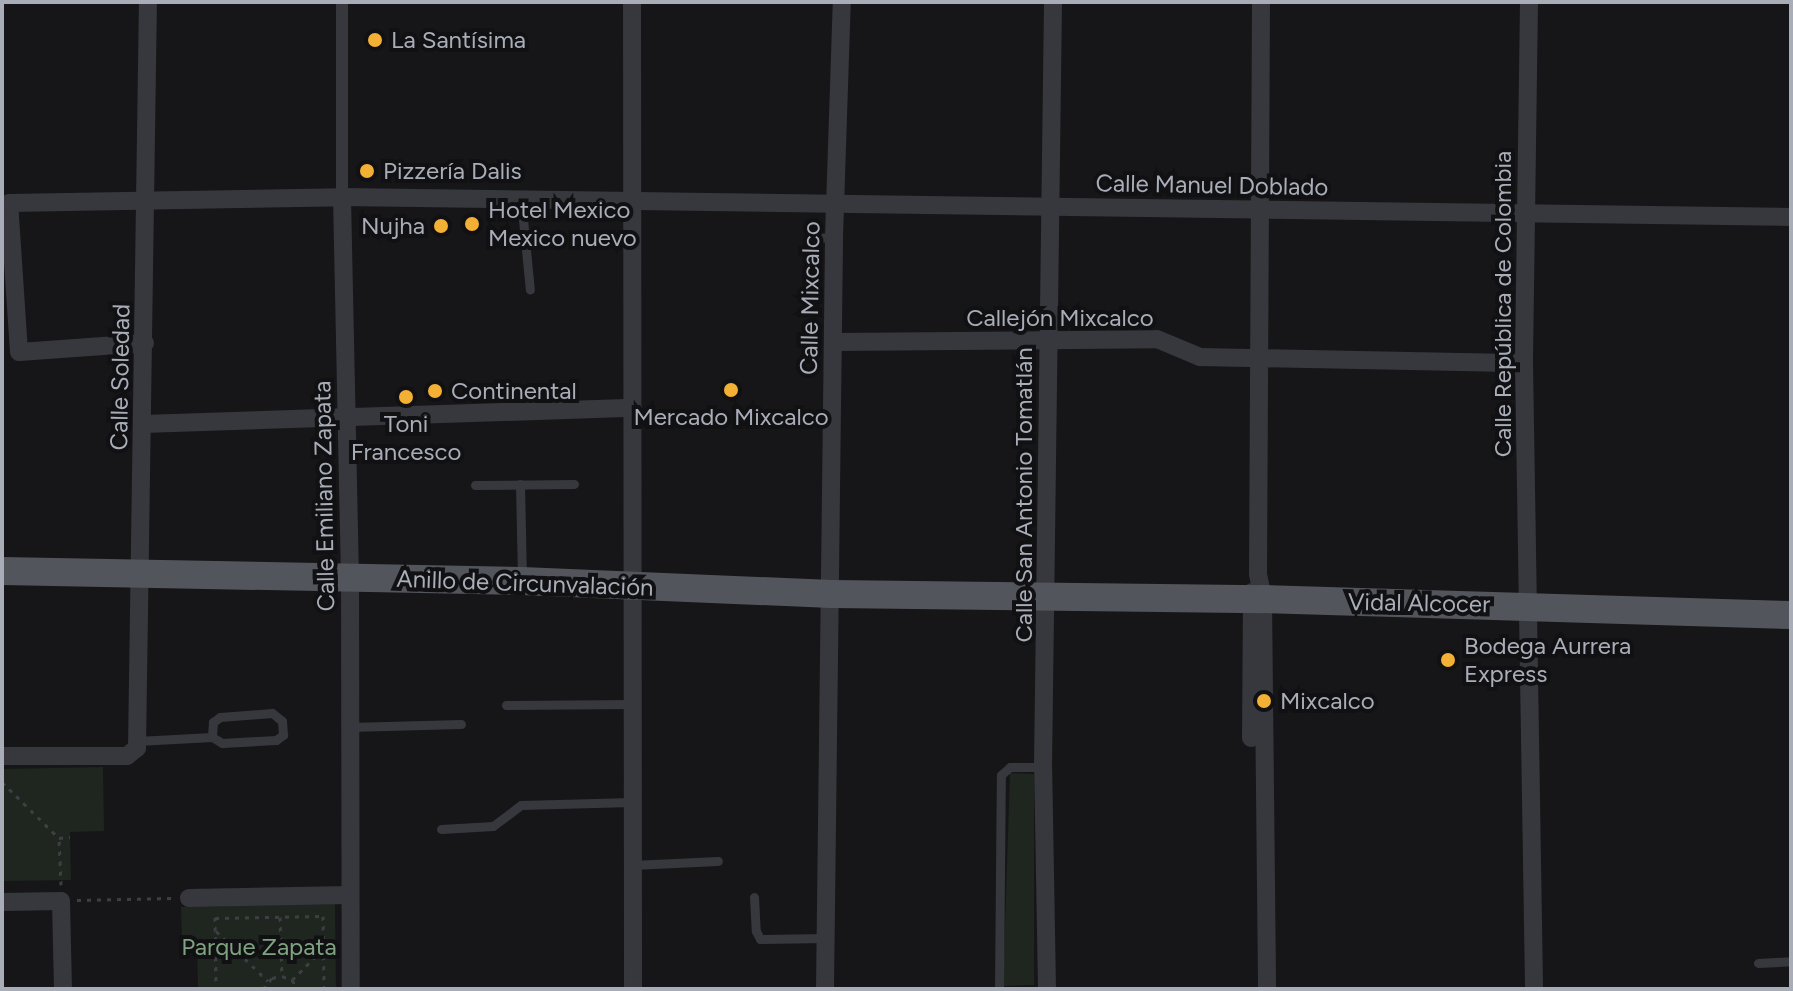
<!DOCTYPE html>
<meta charset="utf-8">
<style>
body{margin:0}
#map{position:relative;width:1793px;height:991px;overflow:hidden;background:#161618;font-family:Figtree,sans-serif}
div>[style]{position:absolute}
[style*='--x']{left:calc(var(--x)*1px);top:calc(var(--y)*1px);width:calc(var(--w)*1px);rotate:calc(var(--a)*1deg)}
.green>*{inset:0;background:#1e261f}
.path>*{height:3px;margin-top:-1.5px;transform-origin:0;background:repeating-linear-gradient(90deg,#3d3f44 0 4px,transparent 0 10px)}
.service>*{height:9px;margin:-4.5px;padding:0 4.5px;transform-origin:4.5px;border-radius:4.5px;background:#37383d}
.pedestrian>*{height:12px;margin:-6px;padding:0 6px;transform-origin:6px;border-radius:6px;background:#37383d}
.minor>*{height:18px;margin:-9px;padding:0 9px;transform-origin:9px;border-radius:9px;background:#37383d}
.primary>*{height:28px;margin:-14px;padding:0 14px;transform-origin:14px;border-radius:14px;background:#53555c}
.dots>*{width:22px;height:22px;translate:-50% -50%;box-sizing:border-box;border:4px solid #111113;border-radius:50%}
span{translate:-50% -50%;white-space:nowrap;text-align:center;line-height:1.15;-webkit-text-stroke:8px #111113;paint-order:stroke}
.poi-label{font-size:24px;color:#a8adb8}
.left{translate:0 -50%;text-align:left}
.right{translate:-100% -50%;text-align:right}
.street-label{font-size:24px;color:#a8adb8}
.park-label{font-size:24px;color:#7fa381}
.frame{position:absolute;inset:0;border:4px solid #a8adb8;pointer-events:none}
</style>
<div id="map">
<div class="green">
<div style="clip-path:polygon(103px 767px,104px 831px,70px 832px,71px 880px,2px 881px,2px 769px)"></div>
<div style="clip-path:polygon(1010px 773px,1034px 774px,1034px 985px,1003px 986px)"></div>
<div style="clip-path:polygon(335px 904px,336px 989px,198px 989px,197px 940px,182px 940px,181px 907px)"></div>
</div>
<div class="path">
<div style="--x:2;--y:782;--w:80;--a:44.5"></div>
<div style="--x:61;--y:885;--w:47;--a:-92.4"></div>
<div style="--x:59;--y:838;--w:11;--a:-5"></div>
<div style="--x:77;--y:900;--w:96;--a:-1.2"></div>
<div style="--x:215;--y:917;--w:72;--a:89.2"></div>
<div style="--x:280;--y:917;--w:59;--a:88.1"></div>
<div style="--x:215;--y:918;--w:108;--a:-1.1"></div>
<div style="--x:323;--y:916;--w:73;--a:89.2"></div>
<div style="--x:216;--y:931;--w:72;--a:43.9"></div>
<div style="--x:292;--y:980;--w:44;--a:-45"></div>
<div style="--x:263;--y:989;--w:14;--a:-51"></div>
<div style="--x:272;--y:978;--w:10;--a:-11"></div>
<div style="--x:282;--y:976;--w:11;--a:22"></div>
<div style="--x:292;--y:980;--w:11;--a:56"></div>
</div>
<div class="service">
<div style="--x:521;--y:199;--w:91;--a:84.4"></div>
<div style="--x:814;--y:238;--w:20;--a:-3"></div>
<div style="--x:520;--y:484;--w:93;--a:88.8"></div>
<div style="--x:475;--y:485;--w:99;--a:-0.6"></div>
<div style="--x:506;--y:705;--w:127;--a:-0.5"></div>
<div style="--x:349;--y:727;--w:112;--a:-1.5"></div>
<div style="--x:137;--y:741;--w:75;--a:-3.1"></div>
<div style="--x:212;--y:737;--w:12;--a:31"></div>
<div style="--x:222;--y:743;--w:54;--a:-3.2"></div>
<div style="--x:276;--y:740;--w:9;--a:-36"></div>
<div style="--x:283;--y:735;--w:14;--a:-94"></div>
<div style="--x:282;--y:721;--w:13;--a:-141"></div>
<div style="--x:272;--y:713;--w:52;--a:175.6"></div>
<div style="--x:220;--y:717;--w:9;--a:144"></div>
<div style="--x:213;--y:722;--w:15;--a:94"></div>
<div style="--x:441;--y:829;--w:52;--a:-3.3"></div>
<div style="--x:493;--y:826;--w:35;--a:-37"></div>
<div style="--x:521;--y:805;--w:111;--a:-1.5"></div>
<div style="--x:632;--y:865;--w:86;--a:-2.7"></div>
<div style="--x:754;--y:897;--w:34;--a:87"></div>
<div style="--x:756;--y:931;--w:9;--a:63"></div>
<div style="--x:760;--y:939;--w:66;--a:-0.9"></div>
<div style="--x:1758;--y:963;--w:33;--a:-3"></div>
<div style="--x:999;--y:989;--w:214;--a:-89.5"></div>
<div style="--x:1001;--y:775;--w:12;--a:-42"></div>
<div style="--x:1010;--y:767;--w:33;--a:0"></div>
</div>
<div class="pedestrian">
<div style="--x:342;--y:2;--w:195;--a:90"></div>
</div>
<div class="minor">
<div style="--x:632;--y:2;--w:987;--a:89.94"></div>
<div style="--x:1261;--y:2;--w:572;--a:90.3"></div>
<div style="--x:1258;--y:574;--w:25;--a:79"></div>
<div style="--x:1263;--y:599;--w:390;--a:89.4"></div>
<div style="--x:1529;--y:2;--w:361;--a:90.8"></div>
<div style="--x:1524;--y:363;--w:626;--a:89.08"></div>
<div style="--x:342;--y:197;--w:381;--a:88.8"></div>
<div style="--x:350;--y:578;--w:411;--a:89.9"></div>
<div style="--x:833;--y:342;--w:324;--a:-0.5"></div>
<div style="--x:1157;--y:339;--w:47;--a:22.7"></div>
<div style="--x:1200;--y:357;--w:324;--a:1.1"></div>
<div style="--x:145;--y:343;--w:126;--a:175.9"></div>
<div style="--x:19;--y:352;--w:149;--a:-93.8"></div>
<div style="--x:9;--y:203;--w:333;--a:-1"></div>
<div style="--x:342;--y:197;--w:1449;--a:0.79"></div>
<div style="--x:143;--y:424;--w:490;--a:-1.9"></div>
<div style="--x:1251;--y:738;--w:146;--a:-89.6"></div>
<div style="--x:2;--y:756;--w:125;--a:0"></div>
<div style="--x:127;--y:756;--w:13;--a:-39"></div>
<div style="--x:137;--y:748;--w:746;--a:-89.16"></div>
<div style="--x:189;--y:898;--w:161;--a:-1.1"></div>
<div style="--x:2;--y:902;--w:59;--a:-1"></div>
<div style="--x:61;--y:901;--w:88;--a:88.7"></div>
<div style="--x:825;--y:989;--w:752;--a:-89.31"></div>
<div style="--x:834;--y:237;--w:235;--a:-88.1"></div>
<div style="--x:1047;--y:989;--w:222;--a:-91"></div>
<div style="--x:1043;--y:767;--w:765;--a:-89.25"></div>
</div>
<div class="primary">
<div style="--x:2;--y:571;--w:520;--a:1.1"></div>
<div style="--x:522;--y:581;--w:310;--a:2.4"></div>
<div style="--x:832;--y:594;--w:431;--a:0.7"></div>
<div style="--x:1263;--y:599;--w:528;--a:1.74"></div>
</div>
<div class="dots">
<div style="left:375px;top:40px;background:#f2b134"></div>
<div style="left:367px;top:171px;background:#f2b134"></div>
<div style="left:472px;top:224px;background:#f2b134"></div>
<div style="left:441px;top:226px;background:#f2b134"></div>
<div style="left:731px;top:390px;background:#f2b134"></div>
<div style="left:435px;top:391px;background:#f2b134"></div>
<div style="left:406px;top:397px;background:#f2b134"></div>
<div style="left:1448px;top:660px;background:#f2b134"></div>
<div style="left:1264px;top:701px;background:#f2b134"></div>
</div>
<div class="poi-label">
<span class="left" style="left:391px;top:40px">La Santísima</span>
<span class="left" style="left:383px;top:171px">Pizzería Dalis</span>
<span class="left" style="left:488px;top:224px">Hotel Mexico<br>Mexico nuevo</span>
<span class="right" style="left:425px;top:226px">Nujha</span>
<span class="left" style="left:451px;top:391px">Continental</span>
<span style="left:731px;top:417px">Mercado Mixcalco</span>
<span style="left:406px;top:438px">Toni<br>Francesco</span>
<span class="left" style="left:1464px;top:660px">Bodega Aurrera<br>Express</span>
<span class="left" style="left:1280px;top:701px">Mixcalco</span>
</div>
<div class="street-label">
<span style="left:1212px;top:185px;rotate:1deg">Calle Manuel Doblado</span>
<span style="left:810px;top:298px;rotate:-89deg">Calle Mixcalco</span>
<span style="left:1503px;top:304px;rotate:-90deg">Calle República de Colombia</span>
<span style="left:1060px;top:318px">Callejón Mixcalco</span>
<span style="left:120px;top:377px;rotate:-89deg">Calle Soledad</span>
<span style="left:1024px;top:495px;rotate:-90deg">Calle San Antonio Tomatlán</span>
<span style="left:324px;top:496px;rotate:-91deg">Calle Emiliano Zapata</span>
<span style="left:525px;top:583px;rotate:2deg">Anillo de Circunvalación</span>
<span style="left:1419px;top:603px;rotate:1deg">Vidal Alcocer</span>
</div>
<div class="park-label">
<span style="left:259px;top:947px">Parque Zapata</span>
</div>
<div class="frame"></div>
</div>
